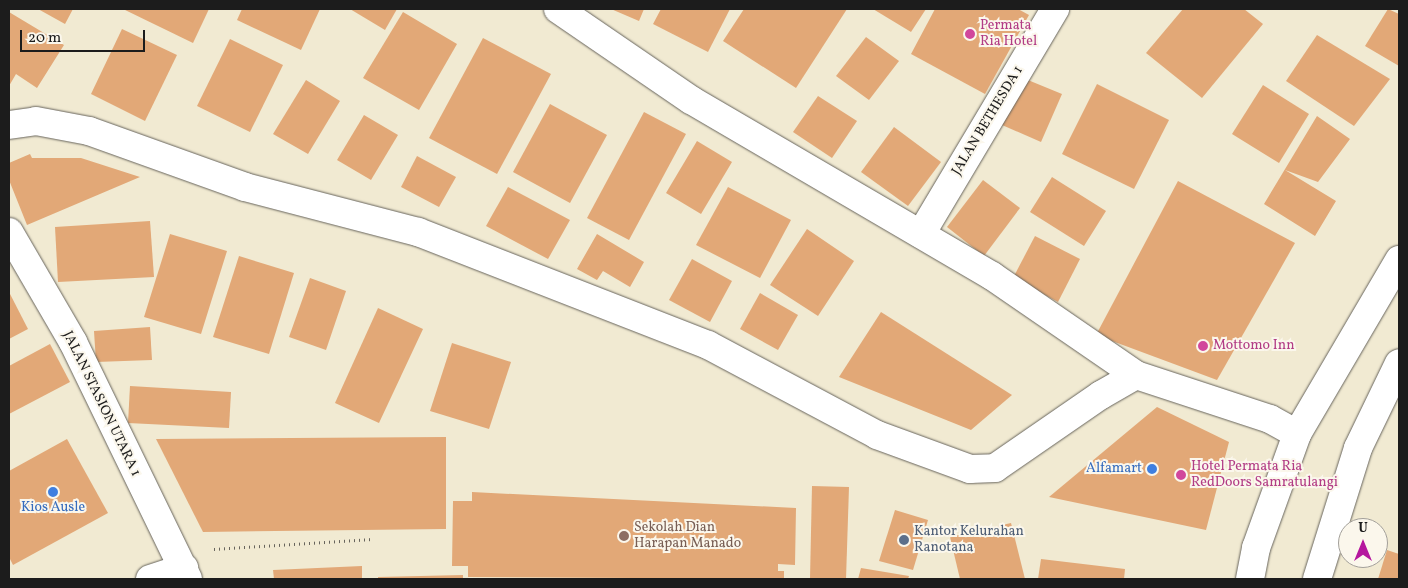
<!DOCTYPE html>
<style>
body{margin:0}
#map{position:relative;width:1408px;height:588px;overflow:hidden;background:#f1ead2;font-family:Vollkorn,serif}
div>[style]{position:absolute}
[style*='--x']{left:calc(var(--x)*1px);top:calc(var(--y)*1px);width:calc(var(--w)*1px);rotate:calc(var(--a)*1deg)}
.building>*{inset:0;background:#e2a877}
.path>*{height:3px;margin-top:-1.5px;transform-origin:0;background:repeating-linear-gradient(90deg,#67645c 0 1px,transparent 0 5px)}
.roads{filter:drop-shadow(0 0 1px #67645c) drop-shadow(0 0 1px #67645c)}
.minor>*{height:28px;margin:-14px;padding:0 14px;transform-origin:14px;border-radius:14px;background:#fff}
.trunk>*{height:28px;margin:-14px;padding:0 14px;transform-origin:14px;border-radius:14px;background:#fff}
.dots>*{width:14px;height:14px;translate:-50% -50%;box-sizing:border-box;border:2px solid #fbf7ec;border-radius:50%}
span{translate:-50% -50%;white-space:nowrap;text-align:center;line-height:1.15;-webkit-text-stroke:4px #fbf7ec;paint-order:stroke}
.hotel-label{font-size:14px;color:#b23c85}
.left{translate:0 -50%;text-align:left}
.street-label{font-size:14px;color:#1c1c1c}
.shop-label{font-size:14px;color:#366cbe}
.right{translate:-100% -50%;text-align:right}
.education-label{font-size:14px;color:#785e54}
.service-label{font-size:14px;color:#4e5e75}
.frame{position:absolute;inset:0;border:10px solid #1c1c1c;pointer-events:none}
.north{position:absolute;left:1338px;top:518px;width:50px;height:50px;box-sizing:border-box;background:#fbf7ec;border:1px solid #a29f99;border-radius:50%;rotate:0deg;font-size:14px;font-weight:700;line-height:20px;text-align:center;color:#1c1c1c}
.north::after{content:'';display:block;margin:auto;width:18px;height:22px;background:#b5179e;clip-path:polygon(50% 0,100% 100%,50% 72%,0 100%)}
.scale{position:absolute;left:20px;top:30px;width:125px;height:22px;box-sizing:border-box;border:2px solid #1c1c1c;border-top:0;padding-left:6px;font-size:15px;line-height:18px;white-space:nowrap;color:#1c1c1c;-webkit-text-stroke:4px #fbf7ec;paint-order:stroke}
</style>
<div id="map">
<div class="building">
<div style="clip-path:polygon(38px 9px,73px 9px,65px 24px)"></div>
<div style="clip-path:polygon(123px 9px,209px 9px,193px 43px)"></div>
<div style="clip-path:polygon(242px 9px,320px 9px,301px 50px,237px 20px)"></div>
<div style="clip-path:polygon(350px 9px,397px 9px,385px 30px)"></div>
<div style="clip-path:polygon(611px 9px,644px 9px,639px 21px)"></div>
<div style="clip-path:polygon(661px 9px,730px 9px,708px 52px,653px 24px)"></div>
<div style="clip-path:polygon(744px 9px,847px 9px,796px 88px,723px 41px)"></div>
<div style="clip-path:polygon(873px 9px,926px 9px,911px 32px)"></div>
<div style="clip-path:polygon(935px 9px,1018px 9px,1029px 15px,985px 94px,911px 54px)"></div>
<div style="clip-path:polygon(1183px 9px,1244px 9px,1263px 24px,1202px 98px,1146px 53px)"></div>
<div style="clip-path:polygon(1388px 9px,1399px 14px,1399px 66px,1365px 46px)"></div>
<div style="clip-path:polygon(9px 12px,64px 45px,37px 88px,16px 74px,9px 86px)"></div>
<div style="clip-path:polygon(403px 12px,457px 44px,419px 110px,363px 78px)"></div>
<div style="clip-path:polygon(122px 29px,177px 55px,145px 121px,91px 94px)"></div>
<div style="clip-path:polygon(1317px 35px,1390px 79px,1354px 126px,1286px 81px)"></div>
<div style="clip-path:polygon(866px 37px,899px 61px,869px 100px,836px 76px)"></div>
<div style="clip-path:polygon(483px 38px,551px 74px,497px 174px,429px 138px)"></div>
<div style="clip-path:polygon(230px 39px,283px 65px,250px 132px,197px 106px)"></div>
<div style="clip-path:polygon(1023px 78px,1062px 94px,1041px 142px,1002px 125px)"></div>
<div style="clip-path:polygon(306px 80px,340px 101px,308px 154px,273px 134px)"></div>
<div style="clip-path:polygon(1097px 84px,1169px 120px,1134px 189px,1062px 154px)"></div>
<div style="clip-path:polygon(1263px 85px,1309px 114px,1279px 163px,1232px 134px)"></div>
<div style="clip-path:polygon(818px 96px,857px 121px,832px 158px,793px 132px)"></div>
<div style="clip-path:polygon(550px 104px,607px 135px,570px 203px,513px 172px)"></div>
<div style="clip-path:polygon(644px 112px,686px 134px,629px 240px,587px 218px)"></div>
<div style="clip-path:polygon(364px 115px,398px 135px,371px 180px,337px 160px)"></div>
<div style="clip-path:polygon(1317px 116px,1350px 139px,1318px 182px,1285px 170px,1336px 201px,1315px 236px,1264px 204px)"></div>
<div style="clip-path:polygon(894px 127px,941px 162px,908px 206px,861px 172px)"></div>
<div style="clip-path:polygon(697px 141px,732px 162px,701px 214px,666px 193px)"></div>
<div style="clip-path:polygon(30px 154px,32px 158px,81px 158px,140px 177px,27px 225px,9px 180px,9px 163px)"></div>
<div style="clip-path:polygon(417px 156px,456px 177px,439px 207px,401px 187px)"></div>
<div style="clip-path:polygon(1052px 177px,1106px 211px,1084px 246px,1030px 212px)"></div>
<div style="clip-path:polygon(983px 180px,1020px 208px,984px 256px,947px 227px)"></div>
<div style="clip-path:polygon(1178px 181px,1295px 243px,1217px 380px,1096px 335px)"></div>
<div style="clip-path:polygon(508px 187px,570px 220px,548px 259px,486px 226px)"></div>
<div style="clip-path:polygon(728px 187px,791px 220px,760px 278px,696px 245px)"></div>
<div style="clip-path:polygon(150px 221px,154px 277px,58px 282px,55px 227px)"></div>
<div style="clip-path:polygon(807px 229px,854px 261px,818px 316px,770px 285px)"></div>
<div style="clip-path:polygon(170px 234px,227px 251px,201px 334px,144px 317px)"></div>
<div style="clip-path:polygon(597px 234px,644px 262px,630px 287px,603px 271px,597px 280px,577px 269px)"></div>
<div style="clip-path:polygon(1035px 236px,1080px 259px,1058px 302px,1013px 278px)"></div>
<div style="clip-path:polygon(239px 256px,294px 273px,269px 354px,213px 337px)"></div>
<div style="clip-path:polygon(692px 259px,732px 281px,710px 322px,669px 300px)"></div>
<div style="clip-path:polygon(310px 278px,346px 291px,326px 350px,289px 337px)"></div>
<div style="clip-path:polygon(9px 292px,28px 329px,9px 339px)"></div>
<div style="clip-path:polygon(760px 293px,798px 315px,778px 350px,740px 329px)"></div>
<div style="clip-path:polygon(378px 308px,423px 329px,379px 423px,335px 403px)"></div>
<div style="clip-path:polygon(881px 312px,1012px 395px,971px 430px,839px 377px)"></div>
<div style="clip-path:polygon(150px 327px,152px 360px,96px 362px,94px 331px)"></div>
<div style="clip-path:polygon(452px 343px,511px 362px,489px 429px,430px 411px)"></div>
<div style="clip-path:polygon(50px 344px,70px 382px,9px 414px,9px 366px)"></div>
<div style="clip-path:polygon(130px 386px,231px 392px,229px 428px,128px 423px)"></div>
<div style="clip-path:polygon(1157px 407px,1229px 442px,1206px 530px,1049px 497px)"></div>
<div style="clip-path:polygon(446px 437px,446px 529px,203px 532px,156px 439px)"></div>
<div style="clip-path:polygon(67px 439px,108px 513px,13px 565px,9px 557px,9px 471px)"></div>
<div style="clip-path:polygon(812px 486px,849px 487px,846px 579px,810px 579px)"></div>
<div style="clip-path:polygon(472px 492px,796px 508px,795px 565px,778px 564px,778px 571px,784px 571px,784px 579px,468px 577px,468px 566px,452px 566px,453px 501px,472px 501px)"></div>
<div style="clip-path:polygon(895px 510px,928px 520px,913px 570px,879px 561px)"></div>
<div style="clip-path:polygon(1011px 523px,1025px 579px,960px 579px,950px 537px)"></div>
<div style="clip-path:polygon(1387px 550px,1399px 554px,1399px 579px,1378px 579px)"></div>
<div style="clip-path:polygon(1041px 559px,1125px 569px,1124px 579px,1038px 579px)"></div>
<div style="clip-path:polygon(362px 566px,362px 579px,274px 579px,273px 570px)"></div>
<div style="clip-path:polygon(861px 568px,909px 576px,908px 579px,858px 579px)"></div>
<div style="clip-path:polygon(463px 575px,463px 579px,378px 579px,378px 577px)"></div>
</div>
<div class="path">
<div style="--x:214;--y:549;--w:159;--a:-3.6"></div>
</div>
<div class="roads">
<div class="minor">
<div style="--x:558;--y:9;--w:161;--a:34.4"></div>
<div style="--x:691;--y:100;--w:349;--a:30.3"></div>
<div style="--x:992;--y:276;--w:175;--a:34.5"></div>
<div style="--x:1136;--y:375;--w:141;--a:18.2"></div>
<div style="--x:1270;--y:419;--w:31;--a:29"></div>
<div style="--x:9;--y:125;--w:27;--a:-8"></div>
<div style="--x:36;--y:121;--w:54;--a:10.7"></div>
<div style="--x:89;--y:131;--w:166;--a:19.7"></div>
<div style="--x:245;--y:187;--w:179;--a:14.6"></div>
<div style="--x:418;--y:232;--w:311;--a:21.3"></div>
<div style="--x:708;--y:345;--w:191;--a:28"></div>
<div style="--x:877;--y:435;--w:99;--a:20.1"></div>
<div style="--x:970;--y:469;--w:25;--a:-2"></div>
<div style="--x:995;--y:468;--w:129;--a:-34.6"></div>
<div style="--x:1101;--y:395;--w:40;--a:-29.7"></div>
<div style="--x:9;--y:232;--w:127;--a:59.8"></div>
<div style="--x:73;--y:342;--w:263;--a:64.1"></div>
<div style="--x:921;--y:234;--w:262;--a:-59.2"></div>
<div style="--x:150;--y:579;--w:36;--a:-18"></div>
</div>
<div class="trunk">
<div style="--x:1250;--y:579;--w:32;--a:-79"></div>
<div style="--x:1256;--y:548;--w:121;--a:-70.2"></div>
<div style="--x:1297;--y:434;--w:202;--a:-59.6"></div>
<div style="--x:1317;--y:579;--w:137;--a:-72.6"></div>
<div style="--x:1358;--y:448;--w:94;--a:-64.2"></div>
</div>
</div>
<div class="dots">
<div style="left:970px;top:34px;background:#d1479c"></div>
<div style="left:1203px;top:346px;background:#d1479c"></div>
<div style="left:1152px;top:469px;background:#3f7fe0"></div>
<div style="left:1181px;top:475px;background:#d1479c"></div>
<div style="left:53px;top:492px;background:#3f7fe0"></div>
<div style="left:624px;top:536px;background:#8d6e63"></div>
<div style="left:904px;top:540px;background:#5c6f8a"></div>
</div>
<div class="hotel-label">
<span class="left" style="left:980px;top:34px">Permata<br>Ria Hotel</span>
<span class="left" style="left:1213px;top:346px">Mottomo Inn</span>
<span class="left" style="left:1191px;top:475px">Hotel Permata Ria<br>RedDoors Samratulangi</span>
</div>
<div class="street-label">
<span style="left:988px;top:121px;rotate:-59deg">JALAN BETHESDA 1</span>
<span style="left:101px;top:404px;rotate:64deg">JALAN STASION UTARA 1</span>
</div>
<div class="shop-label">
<span class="right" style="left:1142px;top:469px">Alfamart</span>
<span style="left:53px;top:508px">Kios Ausle</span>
</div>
<div class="education-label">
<span class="left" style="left:634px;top:536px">Sekolah Dian<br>Harapan Manado</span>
</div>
<div class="service-label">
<span class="left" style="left:914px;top:540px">Kantor Kelurahan<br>Ranotana</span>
</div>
<div class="frame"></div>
<div class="north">U</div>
<div class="scale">20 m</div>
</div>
